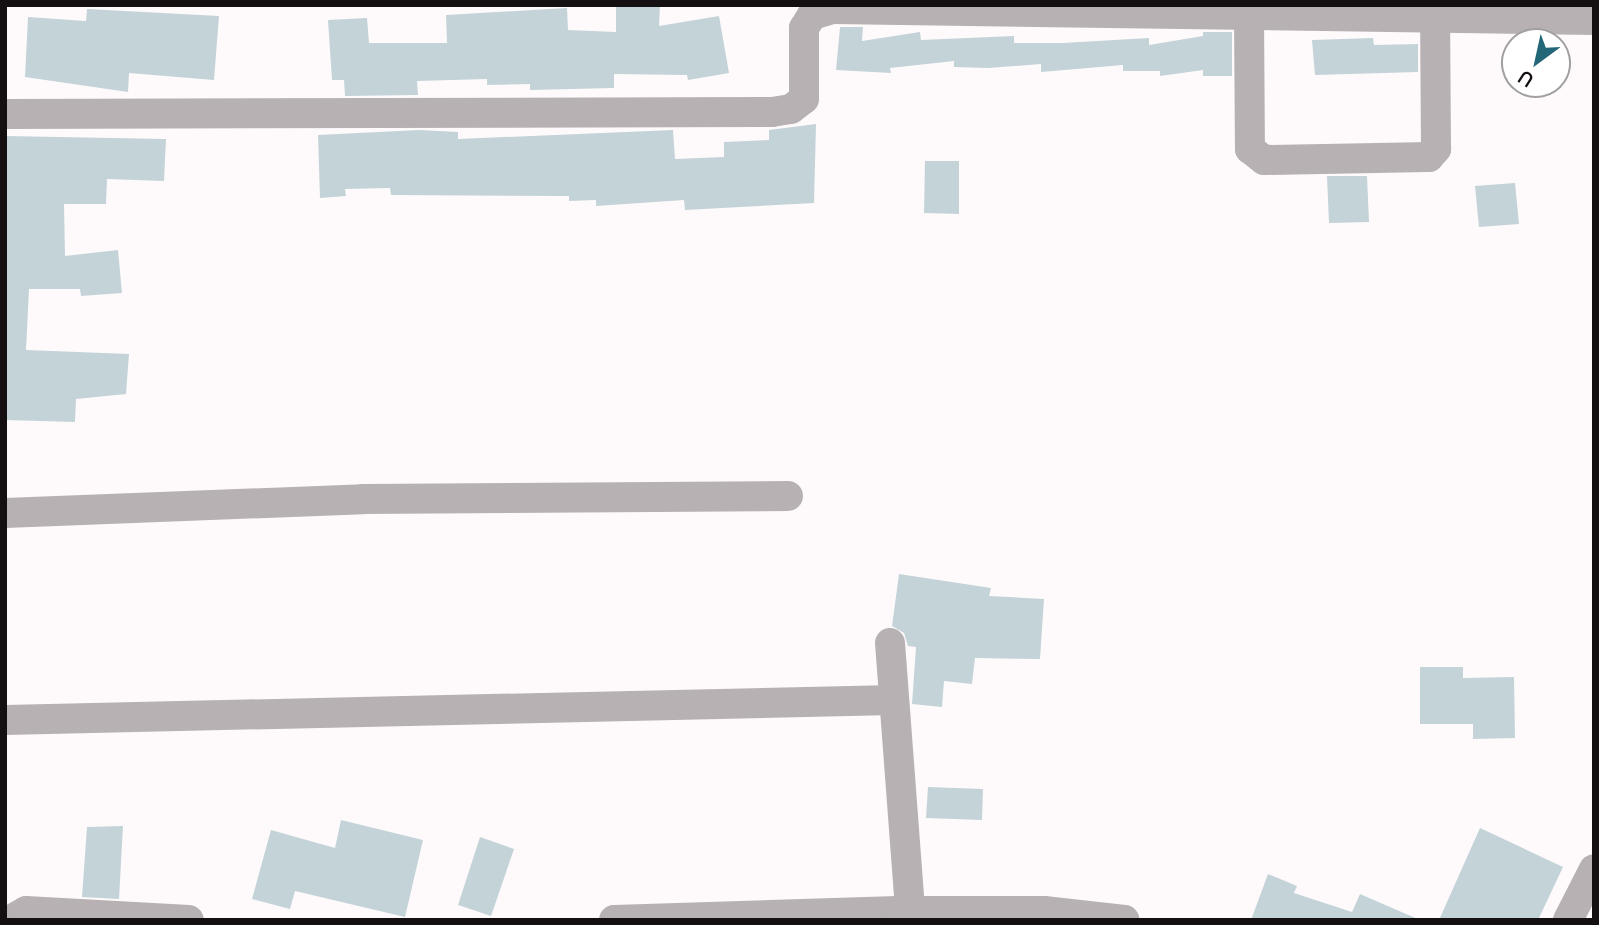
<!DOCTYPE html>
<style>
body{margin:0}
#map{position:relative;width:1599px;height:925px;overflow:hidden;background:#fefafb;font-family:Manrope,sans-serif}
div>[style]{position:absolute}
[style*='--x']{left:calc(var(--x)*1px);top:calc(var(--y)*1px);width:calc(var(--w)*1px);rotate:calc(var(--a)*1deg)}
.building>*{inset:0;background:#c3d3d8}
.minor>*{height:30px;margin:-15px;padding:0 15px;transform-origin:15px;border-radius:15px;background:#b8b1b3}
span{translate:-50% -50%;white-space:nowrap;text-align:center;line-height:1.15;-webkit-text-stroke:5px #fff;paint-order:stroke}
.frame{position:absolute;inset:0;border:7px solid #140f10;pointer-events:none}
.north{position:absolute;left:1501px;top:28px;width:70px;height:70px;box-sizing:border-box;background:#fff;border:2px solid #a19f9f;border-radius:50%;rotate:213deg;font-size:19px;font-weight:700;line-height:28px;text-align:center;color:#140f10}
.north::after{content:'';display:block;margin:auto;width:24px;height:32px;background:#226678;clip-path:polygon(50% 0,100% 100%,50% 72%,0 100%)}
</style>
<div id="map">
<div class="building">
<div style="clip-path:polygon(616px 5px,660px 5px,659px 26px,719px 16px,729px 73px,688px 80px,687px 75px,614px 74px,614px 88px,530px 90px,530px 84px,487px 85px,487px 79px,417px 81px,418px 95px,345px 96px,344px 80px,332px 80px,328px 20px,367px 18px,369px 43px,447px 43px,446px 15px,567px 8px,568px 30px,616px 32px)"></div>
<div style="clip-path:polygon(87px 9px,219px 16px,214px 80px,129px 73px,128px 92px,25px 77px,28px 17px,86px 21px)"></div>
<div style="clip-path:polygon(840px 27px,863px 27px,862px 41px,920px 32px,921px 40px,1014px 36px,1014px 43px,1063px 43px,1149px 38px,1149px 45px,1203px 36px,1203px 32px,1232px 32px,1232px 76px,1203px 76px,1203px 70px,1160px 76px,1160px 71px,1123px 71px,1123px 65px,1041px 72px,1041px 64px,988px 68px,954px 67px,954px 61px,890px 68px,891px 73px,836px 70px)"></div>
<div style="clip-path:polygon(1373px 38px,1374px 45px,1418px 44px,1418px 72px,1315px 75px,1312px 40px)"></div>
<div style="clip-path:polygon(816px 124px,814px 203px,685px 210px,684px 200px,596px 206px,596px 200px,569px 201px,569px 196px,391px 195px,390px 188px,345px 189px,346px 196px,320px 198px,318px 135px,419px 130px,458px 132px,458px 139px,673px 130px,675px 159px,724px 157px,724px 142px,769px 140px,769px 130px)"></div>
<div style="clip-path:polygon(5px 136px,166px 139px,164px 181px,107px 179px,106px 204px,64px 204px,65px 256px,118px 250px,122px 293px,81px 296px,80px 289px,29px 289px,26px 350px,129px 354px,126px 394px,76px 399px,75px 422px,5px 420px)"></div>
<div style="clip-path:polygon(925px 161px,959px 161px,959px 214px,924px 213px)"></div>
<div style="clip-path:polygon(1327px 176px,1367px 176px,1369px 222px,1329px 223px)"></div>
<div style="clip-path:polygon(1515px 183px,1519px 224px,1479px 227px,1475px 186px)"></div>
<div style="clip-path:polygon(899px 574px,991px 588px,989px 596px,1044px 599px,1040px 659px,975px 658px,972px 684px,944px 681px,942px 707px,912px 704px,916px 647px,908px 646px,904px 633px,892px 626px)"></div>
<div style="clip-path:polygon(1420px 667px,1463px 667px,1463px 678px,1514px 677px,1515px 738px,1473px 739px,1473px 724px,1420px 724px)"></div>
<div style="clip-path:polygon(928px 787px,983px 789px,982px 820px,926px 818px)"></div>
<div style="clip-path:polygon(341px 820px,423px 840px,405px 917px,295px 891px,290px 909px,252px 899px,271px 830px,335px 848px)"></div>
<div style="clip-path:polygon(123px 826px,119px 899px,82px 897px,87px 827px)"></div>
<div style="clip-path:polygon(1480px 828px,1563px 867px,1538px 920px,1439px 920px)"></div>
<div style="clip-path:polygon(480px 837px,514px 849px,491px 916px,458px 905px)"></div>
<div style="clip-path:polygon(1268px 874px,1297px 886px,1294px 893px,1352px 912px,1360px 894px,1420px 920px,1251px 920px)"></div>
</div>
<div class="minor">
<div style="--x:1249;--y:13;--w:136;--a:89.6"></div>
<div style="--x:1250;--y:149;--w:18;--a:38"></div>
<div style="--x:1264;--y:160;--w:165;--a:-1"></div>
<div style="--x:1429;--y:157;--w:11;--a:-49"></div>
<div style="--x:1436;--y:149;--w:133;--a:-90.4"></div>
<div style="--x:5;--y:114;--w:767;--a:-0.15"></div>
<div style="--x:772;--y:112;--w:19;--a:-9"></div>
<div style="--x:791;--y:109;--w:16;--a:-38"></div>
<div style="--x:804;--y:99;--w:71;--a:-90"></div>
<div style="--x:804;--y:28;--w:15;--a:-58"></div>
<div style="--x:812;--y:15;--w:22;--a:-16"></div>
<div style="--x:833;--y:9;--w:761;--a:0.83"></div>
<div style="--x:5;--y:513;--w:358;--a:-2.2"></div>
<div style="--x:363;--y:499;--w:425;--a:-0.4"></div>
<div style="--x:890;--y:643;--w:269;--a:85.7"></div>
<div style="--x:5;--y:720;--w:889;--a:-1.29"></div>
<div style="--x:10;--y:920;--w:18;--a:-29"></div>
<div style="--x:26;--y:911;--w:163;--a:3.2"></div>
<div style="--x:614;--y:920;--w:283;--a:-1.8"></div>
<div style="--x:897;--y:911;--w:147;--a:0"></div>
<div style="--x:1044;--y:911;--w:81;--a:6.4"></div>
<div style="--x:1568;--y:920;--w:57;--a:-63"></div>
</div>
<div class="frame"></div>
<div class="north">U</div>
</div>
